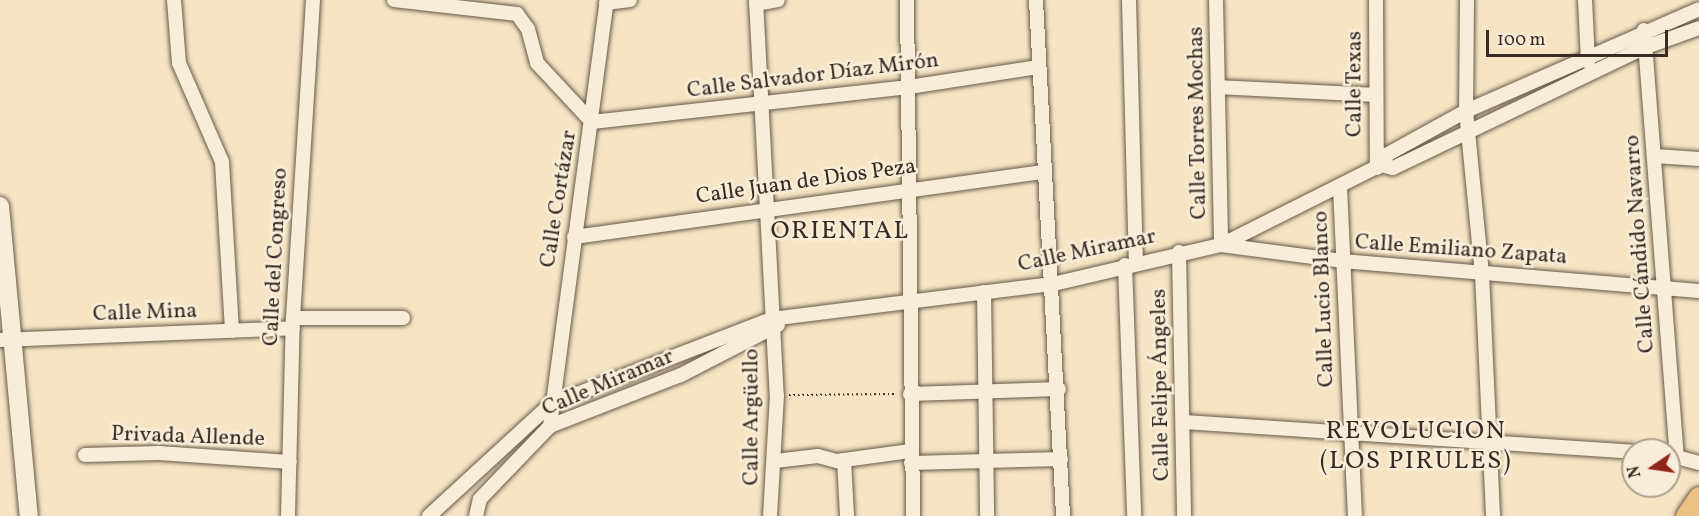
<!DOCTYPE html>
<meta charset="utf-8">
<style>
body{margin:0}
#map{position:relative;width:1699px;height:516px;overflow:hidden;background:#f6e4c4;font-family:Vollkorn,serif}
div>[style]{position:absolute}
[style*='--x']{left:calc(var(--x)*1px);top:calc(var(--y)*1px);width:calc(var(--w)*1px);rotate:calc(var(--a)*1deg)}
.path>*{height:2px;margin-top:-1px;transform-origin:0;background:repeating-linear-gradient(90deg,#392b21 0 1.5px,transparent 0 4.5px)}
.roads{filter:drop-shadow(0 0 2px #68594a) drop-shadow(0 0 2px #68594a)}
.street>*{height:14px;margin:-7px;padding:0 7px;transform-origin:7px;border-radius:7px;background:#f9edd9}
.secondary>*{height:18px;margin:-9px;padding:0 9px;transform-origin:9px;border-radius:9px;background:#f9edd9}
.primary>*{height:21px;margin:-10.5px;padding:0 10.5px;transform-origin:10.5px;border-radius:10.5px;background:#ebc282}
span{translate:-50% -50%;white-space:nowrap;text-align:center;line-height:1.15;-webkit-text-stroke:5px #f9edd9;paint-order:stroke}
.street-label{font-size:22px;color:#392b21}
.quarter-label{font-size:26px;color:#392b21;letter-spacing:1.5px}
.north{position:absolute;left:1621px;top:438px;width:60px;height:60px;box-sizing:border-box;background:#f9edd9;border:2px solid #ac9f8f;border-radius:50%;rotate:257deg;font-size:16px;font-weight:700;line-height:24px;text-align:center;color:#392b21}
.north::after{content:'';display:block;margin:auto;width:21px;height:27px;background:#8f2418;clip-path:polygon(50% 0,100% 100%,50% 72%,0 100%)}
.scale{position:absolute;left:1486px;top:30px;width:182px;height:27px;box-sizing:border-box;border:3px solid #392b21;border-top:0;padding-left:8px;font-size:18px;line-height:21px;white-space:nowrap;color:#392b21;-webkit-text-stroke:4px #f9edd9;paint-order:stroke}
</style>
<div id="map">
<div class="path">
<div style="--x:789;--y:395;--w:108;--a:-0.5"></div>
</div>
<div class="roads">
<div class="street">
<div style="--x:174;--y:0;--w:63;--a:85.5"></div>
<div style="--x:179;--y:63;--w:108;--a:66.5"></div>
<div style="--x:222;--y:162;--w:169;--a:86.6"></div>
<div style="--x:394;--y:0;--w:124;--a:6.5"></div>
<div style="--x:517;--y:14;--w:19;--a:54"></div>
<div style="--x:528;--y:29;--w:35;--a:75"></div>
<div style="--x:537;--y:63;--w:81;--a:47"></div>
<div style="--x:592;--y:122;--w:319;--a:-6.3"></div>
<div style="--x:909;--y:87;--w:131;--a:-8.8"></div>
<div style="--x:756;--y:0;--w:396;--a:87"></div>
<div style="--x:777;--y:395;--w:121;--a:93.3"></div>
<div style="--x:907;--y:0;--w:516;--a:89.33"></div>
<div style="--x:1036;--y:0;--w:517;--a:87"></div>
<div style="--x:1129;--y:0;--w:263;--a:88.5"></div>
<div style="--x:1216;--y:0;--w:245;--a:88.8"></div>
<div style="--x:1221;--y:245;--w:122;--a:7.5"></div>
<div style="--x:1342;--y:261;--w:358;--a:4.8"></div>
<div style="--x:1376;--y:0;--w:168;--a:89.7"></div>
<div style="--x:1467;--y:0;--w:111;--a:90.5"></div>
<div style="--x:1466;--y:111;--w:163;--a:84.4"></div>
<div style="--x:1482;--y:273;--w:243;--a:87.4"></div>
<div style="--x:1585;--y:0;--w:62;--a:87.2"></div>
<div style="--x:606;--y:3;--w:24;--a:-7"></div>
<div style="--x:756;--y:4;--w:22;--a:-10"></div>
<div style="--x:1644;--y:30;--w:426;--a:85.6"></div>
<div style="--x:1218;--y:87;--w:157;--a:2.9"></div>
<div style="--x:1655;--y:156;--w:44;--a:3.9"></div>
<div style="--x:1381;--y:165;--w:12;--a:14"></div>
<div style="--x:1393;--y:168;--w:280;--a:-25.6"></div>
<div style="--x:1646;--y:47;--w:56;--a:-19.7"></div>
<div style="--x:1340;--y:187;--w:329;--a:87.4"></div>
<div style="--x:574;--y:237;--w:474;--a:-7.9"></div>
<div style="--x:1179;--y:252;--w:264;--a:88.9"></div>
<div style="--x:1125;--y:265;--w:251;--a:87.9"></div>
<div style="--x:984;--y:292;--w:224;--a:89.2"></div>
<div style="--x:293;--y:318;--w:110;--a:0"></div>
<div style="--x:0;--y:340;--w:293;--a:-2.3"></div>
<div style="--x:910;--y:394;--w:149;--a:-1.9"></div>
<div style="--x:1184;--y:422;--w:450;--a:3.8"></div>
<div style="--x:550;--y:426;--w:430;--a:-82.4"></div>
<div style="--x:85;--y:455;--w:74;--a:-1.5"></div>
<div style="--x:159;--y:453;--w:131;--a:3.9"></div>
<div style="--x:1669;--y:455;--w:31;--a:15"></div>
<div style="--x:844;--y:460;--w:56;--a:86.9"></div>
<div style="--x:775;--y:461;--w:43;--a:-6.6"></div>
<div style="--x:818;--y:456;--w:20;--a:15"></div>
<div style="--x:837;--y:461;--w:74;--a:-7.8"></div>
<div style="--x:911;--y:463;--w:150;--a:-1.5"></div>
<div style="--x:288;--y:516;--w:198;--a:-88.6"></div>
<div style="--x:293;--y:318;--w:319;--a:-86.4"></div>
<div style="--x:429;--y:516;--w:166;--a:-42.6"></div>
<div style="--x:551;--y:404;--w:236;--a:-21.1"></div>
<div style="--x:771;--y:319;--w:284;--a:-7.1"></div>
<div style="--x:1053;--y:284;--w:172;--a:-13.1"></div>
<div style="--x:1221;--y:245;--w:179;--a:-26.6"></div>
<div style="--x:1381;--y:165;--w:13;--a:-58"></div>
<div style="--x:1388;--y:154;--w:89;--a:-28.9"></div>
<div style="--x:1466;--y:111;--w:254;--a:-23.6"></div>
<div style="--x:476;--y:516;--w:17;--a:-77"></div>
<div style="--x:480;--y:499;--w:101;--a:-46.2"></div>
<div style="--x:550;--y:426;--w:141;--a:-21.3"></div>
<div style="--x:681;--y:375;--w:109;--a:-27.3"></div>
</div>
<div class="secondary">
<div style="--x:0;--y:206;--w:311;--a:84.7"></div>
</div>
<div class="primary">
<div style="--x:1686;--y:516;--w:23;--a:-56"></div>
</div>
</div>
<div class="street-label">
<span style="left:813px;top:76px;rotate:-7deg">Calle Salvador Díaz Mirón</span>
<span style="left:1355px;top:84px;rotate:-90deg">Calle Texas</span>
<span style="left:1198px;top:123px;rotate:-91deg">Calle Torres Mochas</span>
<span style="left:806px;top:182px;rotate:-8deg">Calle Juan de Dios Peza</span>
<span style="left:559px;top:199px;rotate:-81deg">Calle Cortázar</span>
<span style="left:1640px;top:244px;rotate:-94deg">Calle Cándido Navarro</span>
<span style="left:1461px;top:250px;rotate:4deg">Calle Emiliano Zapata</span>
<span style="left:1087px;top:251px;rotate:-12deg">Calle Miramar</span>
<span style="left:276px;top:257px;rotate:-87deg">Calle del Congreso</span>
<span style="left:1324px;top:299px;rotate:-92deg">Calle Lucio Blanco</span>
<span style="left:145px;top:313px;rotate:-2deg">Calle Mina</span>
<span style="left:608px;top:383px;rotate:-23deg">Calle Miramar</span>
<span style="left:1161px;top:385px;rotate:-91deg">Calle Felipe Ángeles</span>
<span style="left:752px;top:417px;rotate:-90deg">Calle Argüello</span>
<span style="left:188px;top:437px;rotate:2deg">Privada Allende</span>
</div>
<div class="quarter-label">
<span style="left:840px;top:232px">ORIENTAL</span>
<span style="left:1416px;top:447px">REVOLUCION<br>(LOS PIRULES)</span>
</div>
<div class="north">N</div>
<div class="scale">100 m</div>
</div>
